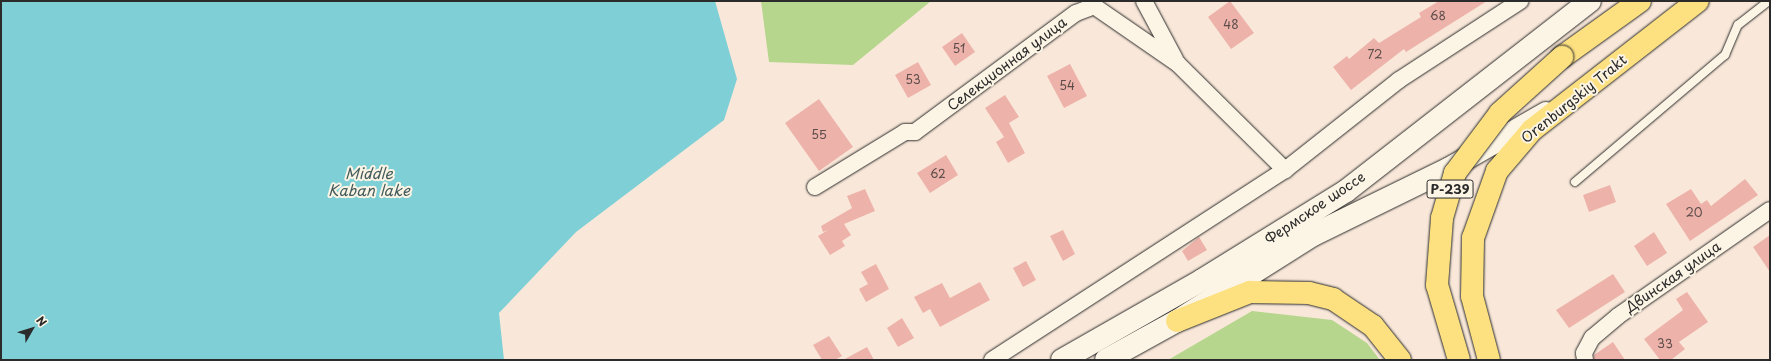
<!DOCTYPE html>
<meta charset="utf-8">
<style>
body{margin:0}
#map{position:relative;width:1771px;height:361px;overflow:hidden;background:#f9e8d9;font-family:"Playpen Sans",sans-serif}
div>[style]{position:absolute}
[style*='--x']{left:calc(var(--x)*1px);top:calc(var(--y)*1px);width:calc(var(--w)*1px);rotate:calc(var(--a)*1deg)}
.green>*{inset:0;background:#b6d58d}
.water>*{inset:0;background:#7ecfd6}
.building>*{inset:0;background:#edb3aa}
.roads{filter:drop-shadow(0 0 1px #2b2b2b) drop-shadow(0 0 1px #2b2b2b)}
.service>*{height:8px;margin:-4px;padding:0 4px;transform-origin:4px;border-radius:4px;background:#fcf5e5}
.minor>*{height:16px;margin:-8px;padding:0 8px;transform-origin:8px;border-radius:8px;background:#fcf5e5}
.secondary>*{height:22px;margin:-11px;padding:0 11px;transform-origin:11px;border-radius:11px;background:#fcf5e5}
.primary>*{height:22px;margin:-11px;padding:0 11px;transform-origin:11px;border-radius:11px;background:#fde080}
.bridges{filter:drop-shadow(0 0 1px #2b2b2b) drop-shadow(0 0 1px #2b2b2b)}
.primary-bridge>*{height:22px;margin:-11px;padding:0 11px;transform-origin:11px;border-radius:11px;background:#fde080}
span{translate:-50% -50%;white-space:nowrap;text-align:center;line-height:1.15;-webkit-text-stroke:4px #fcf5e5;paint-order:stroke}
.number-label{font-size:12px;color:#5c4d4b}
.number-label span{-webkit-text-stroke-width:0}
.shield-label span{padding:1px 3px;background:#fcf5e5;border:1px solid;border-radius:3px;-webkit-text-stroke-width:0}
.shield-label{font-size:13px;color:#2b2b2b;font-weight:700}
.street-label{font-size:14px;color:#2b2b2b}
.water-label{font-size:15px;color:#445c5e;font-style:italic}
.frame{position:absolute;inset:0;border:2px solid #2b2b2b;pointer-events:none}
.north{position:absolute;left:12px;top:309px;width:40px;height:40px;-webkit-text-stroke:3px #fcf5e5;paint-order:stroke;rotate:51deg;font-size:11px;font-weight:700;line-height:16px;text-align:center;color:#2b2b2b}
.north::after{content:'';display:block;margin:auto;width:14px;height:18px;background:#2b2b2b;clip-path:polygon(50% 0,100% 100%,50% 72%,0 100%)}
</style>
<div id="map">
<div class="green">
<div style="clip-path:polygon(761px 1px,931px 1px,853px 65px,769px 62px)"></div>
<div style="clip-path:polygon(1252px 311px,1332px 320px,1367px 343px,1380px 360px,1168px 360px)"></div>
</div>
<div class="water">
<div style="clip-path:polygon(1px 1px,715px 1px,737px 79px,724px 120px,576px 232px,499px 313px,504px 360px,1px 360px)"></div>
</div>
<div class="building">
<div style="clip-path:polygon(1230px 1px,1254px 33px,1231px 49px,1208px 17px)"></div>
<div style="clip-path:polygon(1439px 1px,1487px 1px,1406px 52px,1404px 49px,1351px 90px,1333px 67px,1347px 56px,1349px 59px,1374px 38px,1379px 43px,1421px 17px,1419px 13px)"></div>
<div style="clip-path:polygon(962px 33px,975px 52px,955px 66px,942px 47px)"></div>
<div style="clip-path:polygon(918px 62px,931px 85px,908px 98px,895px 75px)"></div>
<div style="clip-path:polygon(1070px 64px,1087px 96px,1064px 108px,1047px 76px)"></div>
<div style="clip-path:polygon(1005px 95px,1019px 117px,1009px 123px,1025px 153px,1008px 163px,996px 142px,1004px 137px,985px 108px)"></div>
<div style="clip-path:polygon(819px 99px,853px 147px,819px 171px,785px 123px)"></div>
<div style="clip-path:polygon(946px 155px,958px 175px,930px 193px,917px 173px)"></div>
<div style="clip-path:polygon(1745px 179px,1758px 195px,1690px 241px,1666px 204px,1691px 189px,1701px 204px,1707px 200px,1711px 206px)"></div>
<div style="clip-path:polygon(1610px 185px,1616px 202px,1589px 212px,1583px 195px)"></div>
<div style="clip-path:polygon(865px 189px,875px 211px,844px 224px,851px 235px,842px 241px,845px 246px,830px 255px,818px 236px,828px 230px,823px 232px,821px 226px,852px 208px,847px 196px)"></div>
<div style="clip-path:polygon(1063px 230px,1075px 254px,1063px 261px,1050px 236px)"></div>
<div style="clip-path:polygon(1654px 232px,1667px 253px,1647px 266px,1634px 246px)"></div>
<div style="clip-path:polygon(1770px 235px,1770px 272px,1753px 247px)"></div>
<div style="clip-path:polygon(1199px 237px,1207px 250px,1188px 261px,1182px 251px)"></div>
<div style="clip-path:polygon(1026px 261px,1036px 280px,1023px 287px,1013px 268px)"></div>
<div style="clip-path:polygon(876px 264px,889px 289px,866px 302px,859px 289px,868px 284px,861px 272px)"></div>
<div style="clip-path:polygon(1613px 274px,1625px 292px,1569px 328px,1556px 310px)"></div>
<div style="clip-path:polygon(980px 282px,990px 300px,940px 327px,930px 309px,923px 313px,914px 297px,942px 283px,950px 298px)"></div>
<div style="clip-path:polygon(1687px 292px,1708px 322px,1679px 342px,1685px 349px,1671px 360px,1660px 360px,1644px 339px,1683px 310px,1676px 299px)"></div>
<div style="clip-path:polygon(902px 318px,914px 338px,898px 347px,887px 328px)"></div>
<div style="clip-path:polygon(829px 336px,842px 356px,835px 360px,822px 360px,813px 345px)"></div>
<div style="clip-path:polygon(1613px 342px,1625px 360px,1594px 360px,1594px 355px)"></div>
<div style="clip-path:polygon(867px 347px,874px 360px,843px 360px)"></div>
</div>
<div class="roads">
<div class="service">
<div style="--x:1575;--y:182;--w:197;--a:-40.3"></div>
<div style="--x:1725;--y:55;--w:33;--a:-67"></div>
<div style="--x:1738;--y:25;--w:39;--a:-38"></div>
</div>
<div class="minor">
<div style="--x:1144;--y:1;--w:66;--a:61.9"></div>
<div style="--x:815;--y:187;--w:105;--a:-31.4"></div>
<div style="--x:905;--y:132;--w:10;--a:0"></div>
<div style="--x:915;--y:132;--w:200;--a:-36.5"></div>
<div style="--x:1076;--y:13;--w:19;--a:-21"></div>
<div style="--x:1094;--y:6;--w:102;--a:34.6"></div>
<div style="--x:1178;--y:64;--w:151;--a:44.7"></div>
<div style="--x:992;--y:360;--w:349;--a:-33"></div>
<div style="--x:1285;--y:170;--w:145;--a:-38.3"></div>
<div style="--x:1399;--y:80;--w:145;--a:-33.1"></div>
<div style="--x:1585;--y:360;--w:7;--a:-98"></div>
<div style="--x:1584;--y:353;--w:17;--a:-62"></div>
<div style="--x:1592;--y:338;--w:34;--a:-40"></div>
<div style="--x:1618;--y:316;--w:185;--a:-34.9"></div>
</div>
<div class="secondary">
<div style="--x:1062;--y:360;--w:161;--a:-29.7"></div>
<div style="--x:1202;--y:280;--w:169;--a:-31.7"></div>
<div style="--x:1346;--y:191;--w:309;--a:-37.9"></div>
<div style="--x:1106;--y:360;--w:81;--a:-28.8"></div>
<div style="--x:1177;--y:321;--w:161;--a:-32.3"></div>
<div style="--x:1313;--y:235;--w:150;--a:-26.1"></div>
<div style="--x:1448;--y:169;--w:113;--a:-29.7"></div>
</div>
<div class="primary">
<div style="--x:1562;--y:57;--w:96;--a:-35.7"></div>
<div style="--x:1177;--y:321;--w:79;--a:-21.7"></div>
<div style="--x:1250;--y:292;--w:59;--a:1"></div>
<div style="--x:1309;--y:293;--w:25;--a:14"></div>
<div style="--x:1333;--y:299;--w:48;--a:34"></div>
<div style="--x:1373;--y:326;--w:43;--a:51.5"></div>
<div style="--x:1489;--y:360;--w:66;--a:-104.9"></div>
<div style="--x:1472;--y:296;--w:58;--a:-89"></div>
<div style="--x:1473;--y:238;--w:71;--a:-70.3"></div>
<div style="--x:1497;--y:171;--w:54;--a:-49.5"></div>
<div style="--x:1532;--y:130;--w:210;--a:-37.9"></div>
</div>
</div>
<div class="bridges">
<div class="primary-bridge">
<div style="--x:1459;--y:360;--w:78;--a:-106.3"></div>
<div style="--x:1437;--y:285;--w:67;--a:-85.7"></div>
<div style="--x:1442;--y:218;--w:47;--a:-73.9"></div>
<div style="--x:1455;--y:173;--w:75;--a:-53.1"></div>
<div style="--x:1500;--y:113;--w:84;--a:-42.1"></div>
</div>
</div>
<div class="number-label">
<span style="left:1438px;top:16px">68</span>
<span style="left:1231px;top:25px">48</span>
<span style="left:959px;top:49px">51</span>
<span style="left:1375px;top:55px">72</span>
<span style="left:913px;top:80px">53</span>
<span style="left:1067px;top:86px">54</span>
<span style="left:819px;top:135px">55</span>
<span style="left:938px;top:174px">62</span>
<span style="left:1694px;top:213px">20</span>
<span style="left:1665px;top:344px">33</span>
</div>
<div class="shield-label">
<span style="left:1450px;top:189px">Р-239</span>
</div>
<div class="street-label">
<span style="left:1007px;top:64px;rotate:-37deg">Селекционная улица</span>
<span style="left:1574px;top:99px;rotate:-39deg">Orenburgskiy Trakt</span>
<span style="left:1315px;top:208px;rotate:-34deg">Фермское шоссе</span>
<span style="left:1673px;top:277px;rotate:-35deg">Двинская улица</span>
</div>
<div class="water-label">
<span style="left:369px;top:181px">Middle<br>Kaban lake</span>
</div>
<div class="frame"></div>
<div class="north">N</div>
</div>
